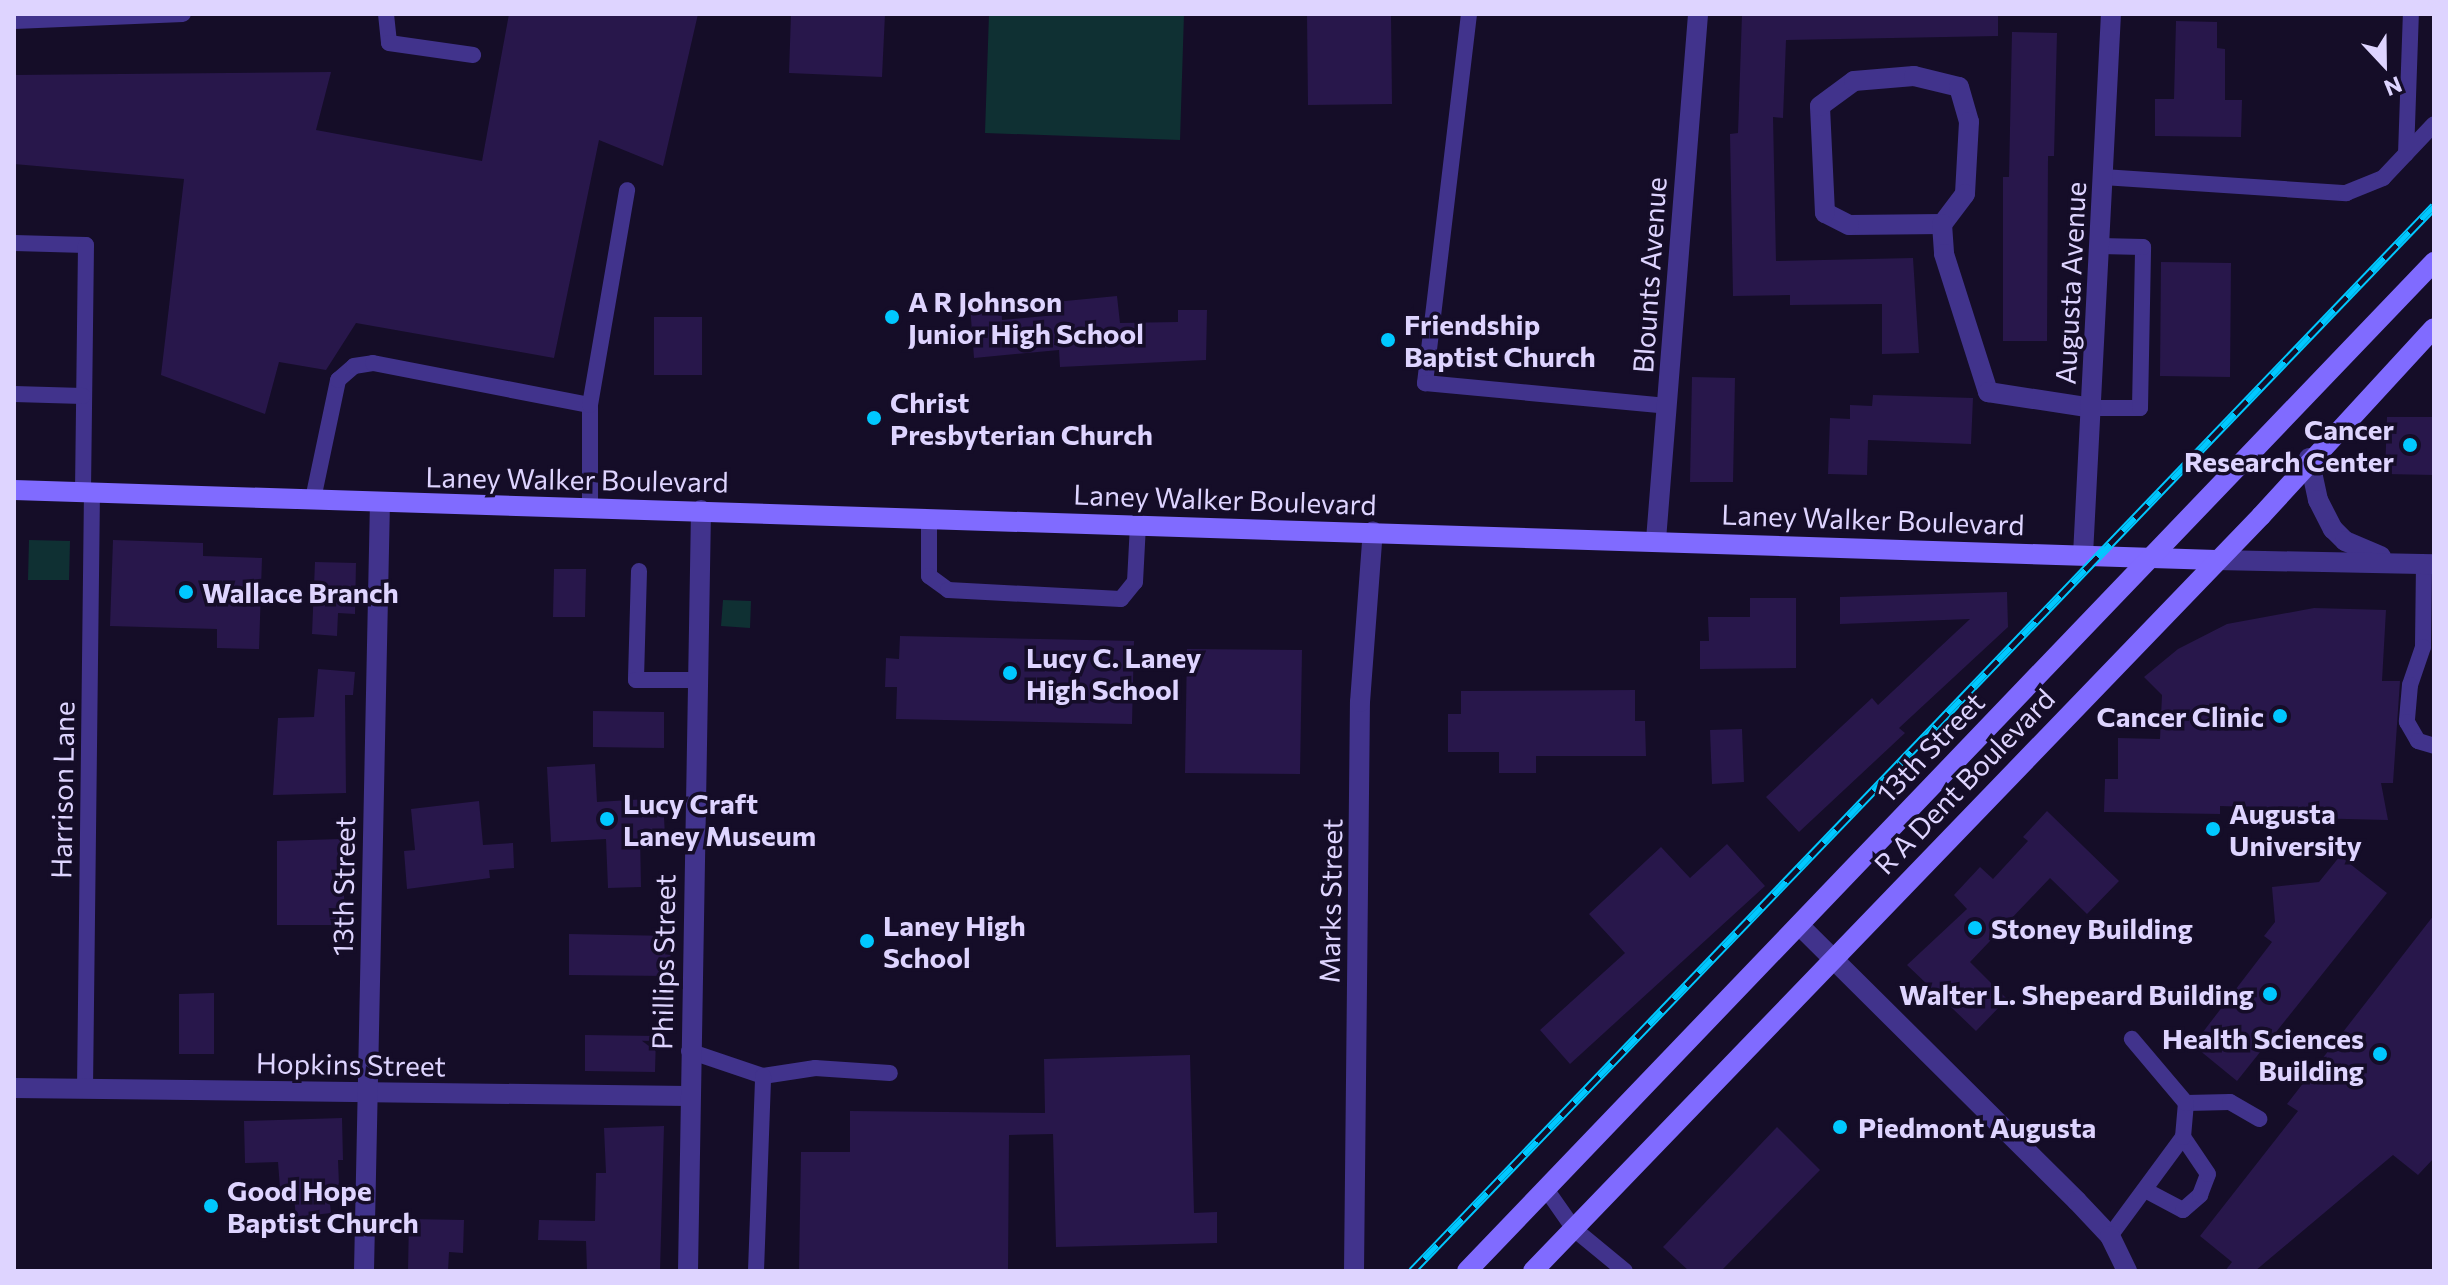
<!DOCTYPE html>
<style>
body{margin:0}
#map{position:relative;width:2448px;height:1285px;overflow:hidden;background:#150d28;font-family:Commissioner,sans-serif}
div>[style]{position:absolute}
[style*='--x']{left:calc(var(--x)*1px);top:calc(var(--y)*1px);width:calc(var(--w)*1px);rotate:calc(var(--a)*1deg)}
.green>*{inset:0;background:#0f3033}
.building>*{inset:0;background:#28174b}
.lane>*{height:16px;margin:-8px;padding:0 8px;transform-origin:8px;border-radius:8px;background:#41338c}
.street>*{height:20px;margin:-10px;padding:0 10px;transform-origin:10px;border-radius:10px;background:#41338c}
.secondary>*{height:20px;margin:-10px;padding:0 10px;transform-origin:10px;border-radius:10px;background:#806bff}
.rail>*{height:9px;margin-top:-4.5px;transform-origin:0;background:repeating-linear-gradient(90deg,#150d28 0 18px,#00c8ff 0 36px);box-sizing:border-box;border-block:2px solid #00c8ff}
.dots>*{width:22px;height:22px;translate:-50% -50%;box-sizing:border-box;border:4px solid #150d28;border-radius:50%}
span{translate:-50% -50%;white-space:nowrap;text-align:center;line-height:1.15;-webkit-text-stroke:7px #150d28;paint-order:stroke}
.street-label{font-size:28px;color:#ded4ff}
.poi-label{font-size:28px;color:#ded4ff;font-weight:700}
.left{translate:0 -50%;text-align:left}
.right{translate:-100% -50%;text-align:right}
.frame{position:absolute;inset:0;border:16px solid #ded4ff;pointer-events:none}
.north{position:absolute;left:2344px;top:24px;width:80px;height:80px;-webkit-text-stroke:6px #150d28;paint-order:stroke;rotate:158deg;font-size:22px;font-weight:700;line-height:32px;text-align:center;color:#ded4ff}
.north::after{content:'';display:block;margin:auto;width:28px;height:36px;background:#ded4ff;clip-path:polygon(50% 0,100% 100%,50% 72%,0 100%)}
</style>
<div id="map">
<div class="green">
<div style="clip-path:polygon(989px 14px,1184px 14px,1180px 140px,985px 133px)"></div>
<div style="clip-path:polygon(29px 540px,70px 541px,69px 580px,28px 580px)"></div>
<div style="clip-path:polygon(723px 600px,751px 601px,750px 628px,721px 626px)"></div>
</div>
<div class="building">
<div style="clip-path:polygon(509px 14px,698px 14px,663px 166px,599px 140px,554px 358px,356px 323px,326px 370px,279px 362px,265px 414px,161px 375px,184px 179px,14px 164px,14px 75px,331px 72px,316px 130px,482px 161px)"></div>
<div style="clip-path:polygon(791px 14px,885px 14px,882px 77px,789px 73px)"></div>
<div style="clip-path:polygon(1307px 14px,1391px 14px,1392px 104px,1308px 105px)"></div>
<div style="clip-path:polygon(1742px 14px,1998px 14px,1998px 36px,1786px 40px,1783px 118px,1773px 117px,1776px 261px,1913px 258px,1919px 353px,1882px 354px,1882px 304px,1790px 305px,1790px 295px,1733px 296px,1730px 134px,1738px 133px)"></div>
<div style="clip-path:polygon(2176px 21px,2217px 22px,2217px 48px,2225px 49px,2225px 100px,2242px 100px,2241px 137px,2155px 136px,2155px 99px,2174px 99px)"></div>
<div style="clip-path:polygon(2012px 32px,2057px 33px,2054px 156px,2048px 156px,2047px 341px,2003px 341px,2003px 177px,2009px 177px)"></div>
<div style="clip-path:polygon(2161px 262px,2231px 263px,2230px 377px,2160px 376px)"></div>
<div style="clip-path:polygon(1117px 296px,1120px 323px,1178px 322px,1178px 310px,1207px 310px,1206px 360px,1060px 367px,1059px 350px,974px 358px,970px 305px,1001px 303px,1002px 320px,1056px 315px,1055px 302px)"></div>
<div style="clip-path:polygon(654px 317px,702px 317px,702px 375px,654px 375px)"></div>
<div style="clip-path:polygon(1692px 377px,1735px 378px,1733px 482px,1690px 482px)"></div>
<div style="clip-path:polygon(1873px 395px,1973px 398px,1971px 444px,1868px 440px,1867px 475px,1828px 474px,1830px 418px,1850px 419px,1850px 405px,1872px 406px)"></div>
<div style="clip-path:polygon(2387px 417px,2434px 417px,2434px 475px,2385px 474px)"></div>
<div style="clip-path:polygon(113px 540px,203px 543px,203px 556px,262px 558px,259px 649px,217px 648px,217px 629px,110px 626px)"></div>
<div style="clip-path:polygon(315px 562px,356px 563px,355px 614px,338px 613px,337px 636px,312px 634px)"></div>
<div style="clip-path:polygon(554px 569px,586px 569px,585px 617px,553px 617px)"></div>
<div style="clip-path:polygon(2007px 592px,2008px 627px,1899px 728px,1905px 733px,1799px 832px,1766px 797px,1872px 698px,1878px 705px,1970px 619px,1840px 624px,1840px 597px)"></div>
<div style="clip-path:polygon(1750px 598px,1796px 598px,1796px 668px,1700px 669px,1700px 641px,1709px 641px,1708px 617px,1750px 617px)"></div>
<div style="clip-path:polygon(2314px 608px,2386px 610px,2382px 681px,2400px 681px,2393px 783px,2381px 783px,2388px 820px,2306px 818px,2306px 809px,2220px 806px,2220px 814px,2104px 812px,2105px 779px,2118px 779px,2118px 738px,2160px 739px,2162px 695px,2144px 677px,2178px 649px,2227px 624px)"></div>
<div style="clip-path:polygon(900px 636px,1134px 641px,1132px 724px,896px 719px,897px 687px,885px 687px,886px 658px,899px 659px)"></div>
<div style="clip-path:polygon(1187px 649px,1302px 650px,1300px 774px,1185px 773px)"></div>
<div style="clip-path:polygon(318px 669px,355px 672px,353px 695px,345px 695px,346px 793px,273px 795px,278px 718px,314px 717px)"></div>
<div style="clip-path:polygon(1635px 690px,1635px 721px,1645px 721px,1646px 756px,1536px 756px,1536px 773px,1499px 773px,1499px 752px,1448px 752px,1448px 714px,1461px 714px,1461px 691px)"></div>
<div style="clip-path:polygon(593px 711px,664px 712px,664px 748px,593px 747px)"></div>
<div style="clip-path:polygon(1742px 729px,1744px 782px,1712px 784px,1710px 730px)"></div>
<div style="clip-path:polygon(595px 764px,597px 802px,663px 798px,665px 836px,640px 837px,641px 887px,608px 888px,606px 839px,551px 842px,547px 767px)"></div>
<div style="clip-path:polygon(479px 801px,483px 845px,513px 843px,514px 868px,489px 870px,490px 878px,407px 889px,404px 851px,415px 850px,411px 809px)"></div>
<div style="clip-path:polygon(2047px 811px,2119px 881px,2087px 914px,2050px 878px,1970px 962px,2007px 999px,1976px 1031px,1907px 965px,1967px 909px,1954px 895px,1980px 867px,1993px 879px,2028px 841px,2023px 837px)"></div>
<div style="clip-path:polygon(340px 839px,346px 925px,277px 925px,277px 841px)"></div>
<div style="clip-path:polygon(1727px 844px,1765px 886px,1570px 1064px,1540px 1030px,1625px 953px,1589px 914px,1661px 847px,1690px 878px)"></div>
<div style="clip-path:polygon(2340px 856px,2387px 893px,2237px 1081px,2193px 1045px,2272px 942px,2264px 936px,2275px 922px,2272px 887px,2319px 882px)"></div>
<div style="clip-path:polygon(2434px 915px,2434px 1158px,2418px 1175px,2393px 1155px,2255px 1271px,2225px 1271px,2232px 1262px,2200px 1236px,2298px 1111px,2287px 1104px)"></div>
<div style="clip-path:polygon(569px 934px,671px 936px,670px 976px,569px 975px)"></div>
<div style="clip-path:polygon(214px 993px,214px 1054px,179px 1054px,179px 994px)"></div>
<div style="clip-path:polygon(585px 1035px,656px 1036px,655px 1072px,585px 1071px)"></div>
<div style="clip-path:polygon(1190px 1055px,1194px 1213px,1217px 1212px,1217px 1243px,1056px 1247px,1053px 1134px,1009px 1135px,1008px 1271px,799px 1271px,801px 1152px,850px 1152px,850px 1111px,1045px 1113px,1044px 1059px)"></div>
<div style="clip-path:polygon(342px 1118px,343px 1160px,338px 1160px,339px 1185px,328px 1186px,331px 1213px,296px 1217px,293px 1187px,280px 1188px,278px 1162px,245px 1163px,244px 1121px)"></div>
<div style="clip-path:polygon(664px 1126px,660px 1271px,587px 1271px,586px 1241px,538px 1240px,539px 1220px,595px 1221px,596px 1173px,606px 1173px,604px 1128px)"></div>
<div style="clip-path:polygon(1777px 1127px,1820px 1170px,1721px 1271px,1689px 1271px,1663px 1247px)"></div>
<div style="clip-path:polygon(409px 1219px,464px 1220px,463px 1253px,449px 1252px,448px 1271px,408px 1271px)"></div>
</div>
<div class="lane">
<div style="--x:386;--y:14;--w:29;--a:84"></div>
<div style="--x:389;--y:43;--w:85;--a:8.1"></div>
<div style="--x:1469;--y:14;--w:372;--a:96.8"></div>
<div style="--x:1425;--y:383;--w:243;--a:5.4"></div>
<div style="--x:14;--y:21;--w:169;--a:-2.4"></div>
<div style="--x:2406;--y:154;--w:140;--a:-88"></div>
<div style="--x:2103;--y:177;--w:244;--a:3.8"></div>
<div style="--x:2346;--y:193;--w:40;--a:-22"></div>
<div style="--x:2383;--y:178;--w:74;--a:-46.6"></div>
<div style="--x:14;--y:243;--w:72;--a:1.6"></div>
<div style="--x:86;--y:245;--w:247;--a:90.7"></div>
<div style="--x:14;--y:394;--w:69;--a:1.7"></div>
<div style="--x:2092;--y:408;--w:48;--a:0"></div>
<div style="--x:2140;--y:408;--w:161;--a:-88.9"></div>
<div style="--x:2143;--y:247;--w:43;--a:-178.7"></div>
<div style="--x:313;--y:499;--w:122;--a:-78.1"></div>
<div style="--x:338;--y:380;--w:21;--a:-41"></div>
<div style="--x:354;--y:366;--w:19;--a:-9"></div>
<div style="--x:373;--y:363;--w:221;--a:11"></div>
<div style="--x:590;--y:508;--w:103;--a:-90"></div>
<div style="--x:590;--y:405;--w:218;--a:-80.2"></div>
<div style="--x:929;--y:518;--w:58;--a:90"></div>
<div style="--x:929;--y:576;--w:24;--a:36"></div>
<div style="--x:948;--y:590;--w:173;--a:3"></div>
<div style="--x:1121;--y:599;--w:22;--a:-51"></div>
<div style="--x:1135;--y:582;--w:58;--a:-87"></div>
<div style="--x:2424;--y:563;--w:84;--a:90.7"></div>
<div style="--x:2423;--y:647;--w:40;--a:108.9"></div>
<div style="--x:2410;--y:685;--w:37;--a:95"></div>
<div style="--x:2407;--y:722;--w:22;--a:60"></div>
<div style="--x:2418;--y:741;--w:17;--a:17"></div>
<div style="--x:639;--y:571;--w:109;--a:91.6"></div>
<div style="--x:636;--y:680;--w:61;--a:0"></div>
<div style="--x:689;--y:1051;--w:78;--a:18.7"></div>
<div style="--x:763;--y:1076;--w:53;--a:-8.7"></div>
<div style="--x:815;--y:1068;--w:75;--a:3.8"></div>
<div style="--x:85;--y:1089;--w:597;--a:-89.33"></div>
<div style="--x:2186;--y:1103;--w:44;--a:-1.3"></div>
<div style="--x:2230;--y:1102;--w:34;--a:30"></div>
<div style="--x:1546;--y:1189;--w:49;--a:55"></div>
<div style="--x:1574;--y:1229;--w:66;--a:39.5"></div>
<div style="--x:2145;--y:1190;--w:43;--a:27.8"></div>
<div style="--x:2183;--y:1210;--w:23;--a:-41"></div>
<div style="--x:2200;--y:1195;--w:22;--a:-69"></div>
<div style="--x:2208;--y:1174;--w:45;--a:-124"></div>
<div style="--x:2110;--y:1236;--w:123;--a:-53.6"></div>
<div style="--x:2183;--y:1137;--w:34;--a:-85"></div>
<div style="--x:2186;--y:1103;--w:84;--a:-130.2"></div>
<div style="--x:756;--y:1271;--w:195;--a:-87.9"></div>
</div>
<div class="street">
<div style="--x:1942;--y:224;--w:93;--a:179.4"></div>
<div style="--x:1849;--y:225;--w:27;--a:-153"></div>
<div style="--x:1825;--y:213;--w:107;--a:-92.7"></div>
<div style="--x:1820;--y:106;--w:42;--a:-36.3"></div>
<div style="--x:1854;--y:81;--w:60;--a:-4.8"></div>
<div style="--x:1914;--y:76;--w:46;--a:13.7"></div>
<div style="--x:1959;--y:87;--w:36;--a:74"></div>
<div style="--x:1969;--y:122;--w:72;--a:93.2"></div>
<div style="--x:1965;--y:194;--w:38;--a:127"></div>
<div style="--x:1942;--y:224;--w:30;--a:86"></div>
<div style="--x:1944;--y:254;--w:145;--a:72.3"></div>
<div style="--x:1988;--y:392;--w:105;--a:8.7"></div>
<div style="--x:2309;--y:458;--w:43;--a:77.9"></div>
<div style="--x:2318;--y:500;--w:33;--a:63"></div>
<div style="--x:2333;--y:529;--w:17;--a:45"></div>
<div style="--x:2345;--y:541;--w:39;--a:23"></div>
<div style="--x:1656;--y:540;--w:528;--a:-85.43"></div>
<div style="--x:2083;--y:555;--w:542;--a:-87.04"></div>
<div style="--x:2216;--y:560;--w:218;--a:1.1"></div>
<div style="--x:1799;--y:925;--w:392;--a:44.8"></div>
<div style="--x:2077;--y:1201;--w:48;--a:46.7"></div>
<div style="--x:2110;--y:1236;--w:39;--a:64"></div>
<div style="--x:14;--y:1088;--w:674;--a:0.68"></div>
<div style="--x:364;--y:1271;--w:769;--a:-88.81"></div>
<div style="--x:688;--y:1271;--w:761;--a:-89.02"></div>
<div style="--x:1354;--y:1271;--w:569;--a:-89.4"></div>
<div style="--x:1360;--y:702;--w:171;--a:-85.7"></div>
</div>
<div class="secondary">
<div style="--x:14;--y:490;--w:2203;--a:1.82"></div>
<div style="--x:1467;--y:1271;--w:1398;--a:-46.22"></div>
<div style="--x:1533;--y:1271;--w:1049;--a:-46.04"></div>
<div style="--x:2261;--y:516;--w:255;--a:-47.4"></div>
</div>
<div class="rail">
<div style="--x:1412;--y:1271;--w:1476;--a:-46.18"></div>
</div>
<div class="dots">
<div style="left:892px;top:317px;background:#00c8ff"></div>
<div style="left:1388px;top:340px;background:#00c8ff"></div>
<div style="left:874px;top:418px;background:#00c8ff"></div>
<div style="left:2410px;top:445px;background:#00c8ff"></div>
<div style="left:186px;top:592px;background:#00c8ff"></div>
<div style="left:1010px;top:673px;background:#00c8ff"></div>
<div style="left:2280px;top:716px;background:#00c8ff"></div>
<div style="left:607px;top:819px;background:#00c8ff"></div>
<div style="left:2213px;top:829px;background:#00c8ff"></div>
<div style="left:1975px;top:928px;background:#00c8ff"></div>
<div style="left:867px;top:941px;background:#00c8ff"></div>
<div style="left:2270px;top:994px;background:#00c8ff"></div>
<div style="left:2380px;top:1054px;background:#00c8ff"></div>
<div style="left:1840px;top:1127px;background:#00c8ff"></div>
<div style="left:211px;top:1206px;background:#00c8ff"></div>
</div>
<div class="street-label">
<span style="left:1649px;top:275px;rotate:-86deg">Blounts Avenue</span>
<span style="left:2070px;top:283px;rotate:-87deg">Augusta Avenue</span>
<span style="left:577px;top:479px;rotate:1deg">Laney Walker Boulevard</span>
<span style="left:1225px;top:499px;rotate:2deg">Laney Walker Boulevard</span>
<span style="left:1873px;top:519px;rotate:2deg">Laney Walker Boulevard</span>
<span style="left:1930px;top:747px;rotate:-46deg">13th Street</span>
<span style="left:1964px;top:781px;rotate:-46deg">R A Dent Boulevard</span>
<span style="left:62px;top:790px;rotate:-89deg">Harrison Lane</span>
<span style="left:343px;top:886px;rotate:-89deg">13th Street</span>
<span style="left:1330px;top:901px;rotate:-89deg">Marks Street</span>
<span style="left:663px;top:962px;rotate:-89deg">Phillips Street</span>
<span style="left:351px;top:1064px;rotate:1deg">Hopkins Street</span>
</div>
<div class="poi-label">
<span class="left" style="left:908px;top:317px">A R Johnson<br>Junior High School</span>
<span class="left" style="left:1404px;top:340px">Friendship<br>Baptist Church</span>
<span class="left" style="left:890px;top:418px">Christ<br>Presbyterian Church</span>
<span class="right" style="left:2394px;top:445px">Cancer<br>Research Center</span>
<span class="left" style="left:202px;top:592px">Wallace Branch</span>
<span class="left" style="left:1026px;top:673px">Lucy C. Laney<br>High School</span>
<span class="right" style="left:2264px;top:716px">Cancer Clinic</span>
<span class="left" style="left:623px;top:819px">Lucy Craft<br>Laney Museum</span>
<span class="left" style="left:2229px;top:829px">Augusta<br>University</span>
<span class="left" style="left:883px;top:941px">Laney High<br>School</span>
<span class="left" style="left:1991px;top:928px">Stoney Building</span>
<span class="right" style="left:2254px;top:994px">Walter L. Shepeard Building</span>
<span class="right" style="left:2364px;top:1054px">Health Sciences<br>Building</span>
<span class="left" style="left:1858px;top:1127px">Piedmont Augusta</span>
<span class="left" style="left:227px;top:1206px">Good Hope<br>Baptist Church</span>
</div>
<div class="frame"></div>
<div class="north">N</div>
</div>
